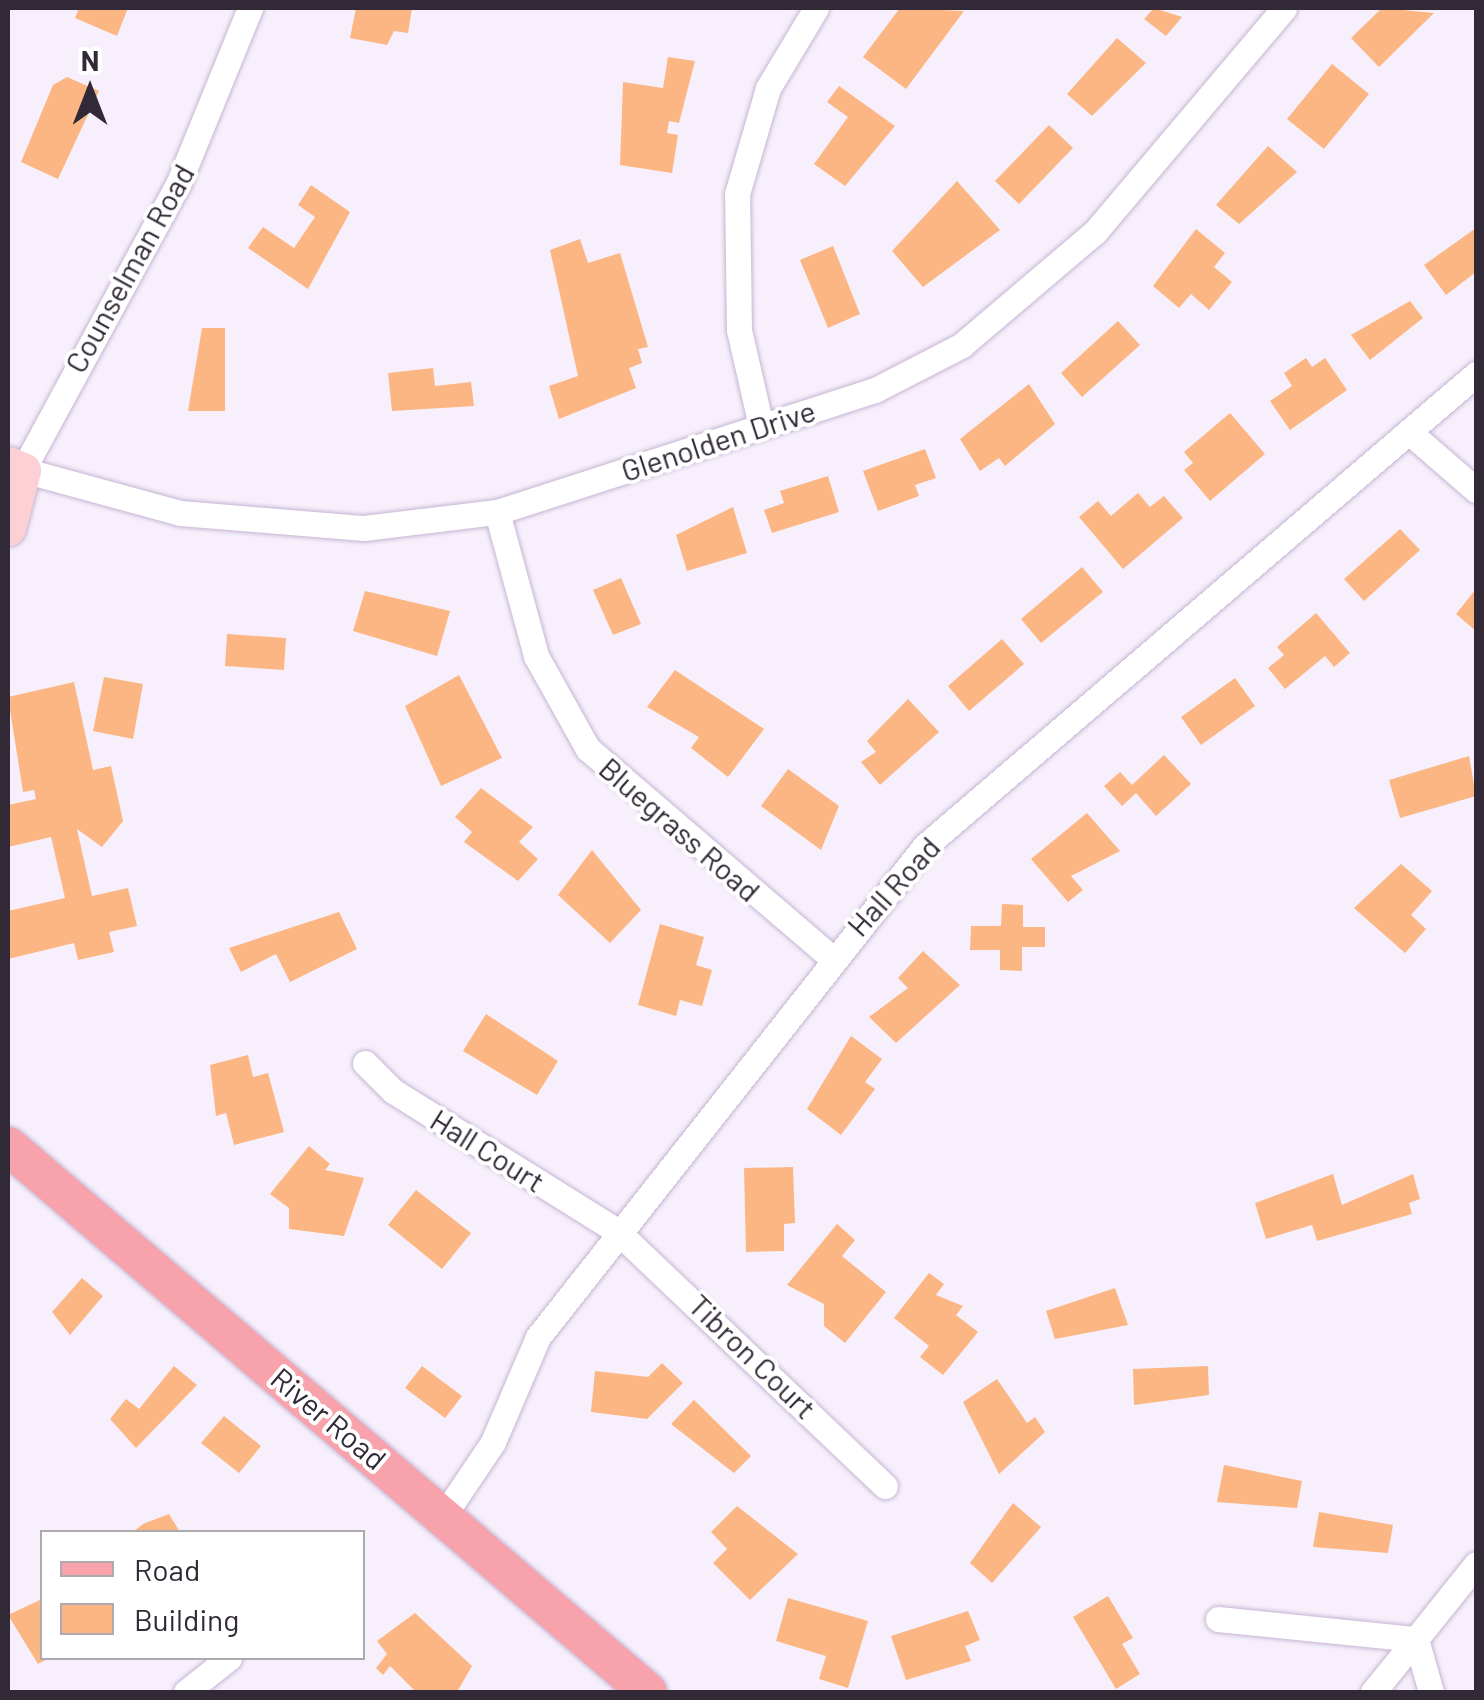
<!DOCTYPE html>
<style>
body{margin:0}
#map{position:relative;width:1484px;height:1700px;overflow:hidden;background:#f7f0fc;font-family:Barlow,sans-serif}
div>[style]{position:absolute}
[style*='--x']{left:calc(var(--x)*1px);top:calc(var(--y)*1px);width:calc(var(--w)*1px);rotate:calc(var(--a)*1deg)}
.building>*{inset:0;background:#fbb684}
.roads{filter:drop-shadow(0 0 2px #c7b5d3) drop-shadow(0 0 2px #c7b5d3)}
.street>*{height:25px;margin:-12.5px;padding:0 12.5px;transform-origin:12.5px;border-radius:12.5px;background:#fff}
.secondary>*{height:35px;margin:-17.5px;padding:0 17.5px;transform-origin:17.5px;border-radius:17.5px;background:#fcd0d5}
.primary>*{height:38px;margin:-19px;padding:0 19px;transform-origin:19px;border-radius:19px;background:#f8a2ab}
span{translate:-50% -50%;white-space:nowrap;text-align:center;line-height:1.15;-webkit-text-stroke:8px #fff;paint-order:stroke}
.street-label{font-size:30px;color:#312a36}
.frame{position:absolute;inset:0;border:10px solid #312a36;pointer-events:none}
.legend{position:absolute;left:40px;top:1530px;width:325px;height:130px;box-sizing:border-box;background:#fff;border:2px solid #adaaaf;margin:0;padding:12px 18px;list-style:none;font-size:30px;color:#312a36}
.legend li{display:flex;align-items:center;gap:20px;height:50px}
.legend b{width:50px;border:2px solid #adaaaf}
.north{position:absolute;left:40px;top:40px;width:100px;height:100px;-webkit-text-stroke:8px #fff;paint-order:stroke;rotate:0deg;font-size:28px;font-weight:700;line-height:40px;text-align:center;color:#312a36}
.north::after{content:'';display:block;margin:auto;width:35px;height:45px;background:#312a36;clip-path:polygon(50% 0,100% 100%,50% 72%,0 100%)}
</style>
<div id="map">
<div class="building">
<div style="clip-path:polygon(79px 8px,128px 8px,117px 36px,75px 18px)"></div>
<div style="clip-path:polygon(356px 8px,412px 8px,408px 33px,394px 31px,387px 45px,350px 38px)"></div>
<div style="clip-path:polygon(900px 8px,964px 11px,906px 89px,863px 57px)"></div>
<div style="clip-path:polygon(1154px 8px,1182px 17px,1166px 36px,1144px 19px)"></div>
<div style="clip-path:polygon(1382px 8px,1434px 13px,1379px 67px,1351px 38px)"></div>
<div style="clip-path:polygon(1117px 38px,1146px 63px,1092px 116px,1067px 94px)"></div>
<div style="clip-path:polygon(668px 57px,695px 61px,679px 123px,669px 121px,667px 133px,678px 135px,672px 173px,620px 165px,623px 82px,663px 88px)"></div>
<div style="clip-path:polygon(1332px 64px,1369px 94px,1324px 149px,1287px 119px)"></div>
<div style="clip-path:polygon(67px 77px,99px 91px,58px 179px,21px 162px,53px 85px)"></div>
<div style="clip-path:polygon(839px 86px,895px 126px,845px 186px,814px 164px,848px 117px,827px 102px)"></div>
<div style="clip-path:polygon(1049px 125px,1073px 148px,1019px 204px,995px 181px)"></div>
<div style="clip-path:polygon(1268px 146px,1297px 172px,1239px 224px,1216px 205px)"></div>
<div style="clip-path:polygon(957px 181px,1000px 230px,923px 287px,892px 251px)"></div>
<div style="clip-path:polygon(311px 185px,350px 212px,308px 289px,248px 248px,263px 227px,294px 248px,315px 217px,298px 205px)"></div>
<div style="clip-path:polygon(1476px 228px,1476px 272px,1446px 295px,1424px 265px)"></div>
<div style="clip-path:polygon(1196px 229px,1225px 253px,1214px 267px,1232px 282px,1209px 310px,1191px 294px,1179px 308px,1153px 286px)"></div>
<div style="clip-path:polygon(580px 239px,588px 263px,620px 253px,648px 347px,638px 349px,642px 363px,629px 368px,636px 388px,559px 419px,549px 386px,578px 376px,550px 250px)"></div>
<div style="clip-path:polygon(833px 246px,860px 314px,828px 328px,800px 260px)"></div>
<div style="clip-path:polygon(1410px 301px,1423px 318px,1370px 360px,1351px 335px)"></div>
<div style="clip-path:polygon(1118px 321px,1140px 345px,1082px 397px,1061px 373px)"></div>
<div style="clip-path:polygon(202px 328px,225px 328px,225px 411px,188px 411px)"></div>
<div style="clip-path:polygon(1306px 358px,1312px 367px,1325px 358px,1347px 390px,1290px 430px,1270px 401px,1292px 386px,1284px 373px)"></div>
<div style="clip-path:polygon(433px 368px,435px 386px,471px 382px,474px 406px,392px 411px,388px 373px)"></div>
<div style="clip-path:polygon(1029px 384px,1055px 424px,1005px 466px,999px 458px,980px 471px,960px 439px)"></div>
<div style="clip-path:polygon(1230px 413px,1265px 454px,1210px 501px,1184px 470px,1193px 463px,1184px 452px)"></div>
<div style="clip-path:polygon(925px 449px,936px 478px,915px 485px,919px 496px,878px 511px,863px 471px)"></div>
<div style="clip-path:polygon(828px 476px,839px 512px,772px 533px,764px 510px,784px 503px,780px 491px)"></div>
<div style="clip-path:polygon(1138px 493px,1150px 507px,1164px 496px,1183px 518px,1123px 569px,1079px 517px,1098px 501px,1111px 516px)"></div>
<div style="clip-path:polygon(733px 507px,747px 553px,687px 571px,676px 535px)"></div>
<div style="clip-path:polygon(1400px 529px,1420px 550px,1364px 601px,1344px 579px)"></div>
<div style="clip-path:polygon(1082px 567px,1103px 592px,1041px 643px,1021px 619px)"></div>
<div style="clip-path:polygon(621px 578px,641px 624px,613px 635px,593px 590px)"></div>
<div style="clip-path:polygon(1476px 589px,1476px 631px,1456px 614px)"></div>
<div style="clip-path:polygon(365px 591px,450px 611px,437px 656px,353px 631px)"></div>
<div style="clip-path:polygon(1316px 613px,1350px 653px,1334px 667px,1325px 656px,1285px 689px,1268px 668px,1284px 655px,1277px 647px)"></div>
<div style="clip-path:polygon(227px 634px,286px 638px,284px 670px,225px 666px)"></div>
<div style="clip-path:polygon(1002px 639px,1024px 664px,969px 711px,948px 686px)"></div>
<div style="clip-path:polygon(675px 670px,764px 729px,728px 777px,691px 748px,699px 737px,647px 707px)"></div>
<div style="clip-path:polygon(459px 675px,502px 758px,441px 786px,405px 706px)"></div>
<div style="clip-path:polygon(104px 677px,143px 684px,133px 739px,93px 731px)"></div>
<div style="clip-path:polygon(1235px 678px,1255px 706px,1201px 745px,1181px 717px)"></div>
<div style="clip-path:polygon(74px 682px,93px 770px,111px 766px,123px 821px,102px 847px,77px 829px,92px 896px,128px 888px,137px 926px,109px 932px,114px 952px,78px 960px,74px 943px,8px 959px,8px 911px,65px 898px,51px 837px,8px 847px,8px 805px,36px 799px,34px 790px,23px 792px,8px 697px)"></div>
<div style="clip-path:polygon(908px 699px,939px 732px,880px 785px,861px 762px,876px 752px,867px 741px)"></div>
<div style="clip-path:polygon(1164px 755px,1191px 784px,1156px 816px,1136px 793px,1122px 806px,1104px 786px,1120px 772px,1132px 785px)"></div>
<div style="clip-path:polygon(1469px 756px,1476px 796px,1400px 818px,1389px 780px)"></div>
<div style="clip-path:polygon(788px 769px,839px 806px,821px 850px,761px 806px)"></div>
<div style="clip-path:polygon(481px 788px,533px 827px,519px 842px,538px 859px,518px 881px,464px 842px,472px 832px,455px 817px)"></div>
<div style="clip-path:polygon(1087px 813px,1120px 851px,1071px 876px,1083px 890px,1068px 902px,1031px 859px)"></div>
<div style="clip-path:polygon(592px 850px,641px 910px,610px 943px,558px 895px)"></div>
<div style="clip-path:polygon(1401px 864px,1432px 891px,1411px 915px,1426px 929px,1405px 953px,1354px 908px)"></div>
<div style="clip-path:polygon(1002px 904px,1023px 905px,1023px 927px,1045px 927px,1045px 947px,1022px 947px,1022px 971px,1000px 970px,1000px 950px,970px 950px,971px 926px,1001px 926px)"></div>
<div style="clip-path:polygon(339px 912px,357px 949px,290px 982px,276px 954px,241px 972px,229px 948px)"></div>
<div style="clip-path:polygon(660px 924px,704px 937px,696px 965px,712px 970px,702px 1006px,680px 1000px,676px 1016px,638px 1005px)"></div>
<div style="clip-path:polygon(923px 951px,960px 985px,896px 1043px,869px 1017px,908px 988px,898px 978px)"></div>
<div style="clip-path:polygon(486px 1014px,558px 1061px,537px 1095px,463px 1051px)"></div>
<div style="clip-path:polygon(851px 1036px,882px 1059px,865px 1082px,875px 1089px,841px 1135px,807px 1109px)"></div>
<div style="clip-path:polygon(248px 1055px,253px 1077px,268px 1073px,284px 1132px,234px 1145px,226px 1113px,216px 1116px,210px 1065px)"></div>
<div style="clip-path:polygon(309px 1146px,330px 1164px,325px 1170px,364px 1178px,344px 1236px,289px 1229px,289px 1208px,270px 1194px)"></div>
<div style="clip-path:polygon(793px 1167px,795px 1223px,784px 1224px,784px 1251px,746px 1252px,744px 1168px)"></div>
<div style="clip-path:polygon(1333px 1174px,1342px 1205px,1413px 1174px,1420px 1199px,1409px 1203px,1412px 1214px,1317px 1241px,1312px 1225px,1266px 1239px,1255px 1203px)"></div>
<div style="clip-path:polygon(416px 1190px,471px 1233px,442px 1269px,388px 1225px)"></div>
<div style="clip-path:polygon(837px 1224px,855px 1240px,842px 1256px,886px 1292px,845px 1343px,824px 1326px,824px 1304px,787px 1285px)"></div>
<div style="clip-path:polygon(929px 1273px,944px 1284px,936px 1295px,963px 1306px,956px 1315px,978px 1332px,943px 1375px,920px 1357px,929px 1346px,894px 1318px)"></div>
<div style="clip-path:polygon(82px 1278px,103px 1296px,70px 1335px,52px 1312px)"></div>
<div style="clip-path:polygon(1115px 1288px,1128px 1325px,1055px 1339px,1046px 1311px)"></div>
<div style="clip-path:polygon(662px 1363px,683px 1383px,647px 1419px,591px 1412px,595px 1371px,648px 1377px)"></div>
<div style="clip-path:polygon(174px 1366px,197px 1385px,136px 1448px,110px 1419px,126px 1399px,139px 1409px)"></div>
<div style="clip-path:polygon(422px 1366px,462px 1396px,445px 1418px,405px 1388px)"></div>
<div style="clip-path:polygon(1208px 1366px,1209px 1395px,1134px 1405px,1133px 1369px)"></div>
<div style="clip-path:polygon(997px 1379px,1027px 1423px,1035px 1417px,1045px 1432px,999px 1474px,963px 1402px)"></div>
<div style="clip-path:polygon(694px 1400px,751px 1456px,734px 1473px,671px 1424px)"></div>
<div style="clip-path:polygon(224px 1416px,261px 1446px,239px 1473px,201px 1443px)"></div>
<div style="clip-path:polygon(1224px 1465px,1302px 1481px,1297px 1508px,1217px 1502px)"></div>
<div style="clip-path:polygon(1013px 1503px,1041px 1527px,992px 1583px,970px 1563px)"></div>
<div style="clip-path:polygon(737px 1506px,798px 1554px,750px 1600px,713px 1563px,727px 1549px,711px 1532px)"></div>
<div style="clip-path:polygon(1319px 1512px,1393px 1525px,1388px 1553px,1313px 1547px)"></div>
<div style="clip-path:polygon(169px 1514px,180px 1532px,133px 1532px,143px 1524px)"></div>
<div style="clip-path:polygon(1108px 1596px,1133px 1638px,1122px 1644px,1140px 1674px,1116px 1689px,1073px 1617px)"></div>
<div style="clip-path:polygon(788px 1598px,868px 1621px,848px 1688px,819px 1679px,826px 1656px,776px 1641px)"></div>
<div style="clip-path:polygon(42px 1599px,49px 1658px,38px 1664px,8px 1615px)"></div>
<div style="clip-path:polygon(968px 1611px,980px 1640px,965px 1646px,971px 1661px,906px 1680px,891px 1636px)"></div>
<div style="clip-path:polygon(415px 1613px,472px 1666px,457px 1692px,416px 1692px,390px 1666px,383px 1675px,376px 1668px,387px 1654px,377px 1641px)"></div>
</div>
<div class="roads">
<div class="street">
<div style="--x:250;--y:8;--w:190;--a:112.2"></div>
<div style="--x:178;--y:184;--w:325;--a:118.5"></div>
<div style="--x:23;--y:470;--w:163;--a:15.3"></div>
<div style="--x:180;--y:513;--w:185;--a:4.7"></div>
<div style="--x:364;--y:528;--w:134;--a:-6.9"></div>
<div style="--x:497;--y:512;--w:397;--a:-17.9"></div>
<div style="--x:875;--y:390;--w:98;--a:-27.3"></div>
<div style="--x:962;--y:345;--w:175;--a:-40.4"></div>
<div style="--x:1095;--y:232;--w:293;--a:-49.8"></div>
<div style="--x:761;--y:426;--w:98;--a:-102.9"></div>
<div style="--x:739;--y:330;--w:136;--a:-90.8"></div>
<div style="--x:737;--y:194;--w:110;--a:-73.7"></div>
<div style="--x:768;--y:88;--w:93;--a:-59"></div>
<div style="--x:1409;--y:432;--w:89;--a:40.9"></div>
<div style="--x:497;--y:512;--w:149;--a:74.8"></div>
<div style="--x:536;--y:656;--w:107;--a:60.8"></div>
<div style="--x:588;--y:749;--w:320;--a:40.6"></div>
<div style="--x:365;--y:1063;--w:40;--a:45"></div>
<div style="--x:393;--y:1091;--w:264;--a:32"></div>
<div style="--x:617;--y:1231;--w:370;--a:43.6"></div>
<div style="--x:444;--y:1515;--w:88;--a:-56.1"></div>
<div style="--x:493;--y:1442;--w:114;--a:-66.8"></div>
<div style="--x:538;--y:1337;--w:625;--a:-51.76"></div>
<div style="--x:925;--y:846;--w:726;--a:-40.58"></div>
<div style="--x:1218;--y:1619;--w:199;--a:5.8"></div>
<div style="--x:1416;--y:1639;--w:96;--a:-51.3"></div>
<div style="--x:186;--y:1692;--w:55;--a:-38.3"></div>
<div style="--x:1373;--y:1692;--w:68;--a:-50.9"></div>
<div style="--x:1416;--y:1639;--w:55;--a:74.2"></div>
</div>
<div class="secondary">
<div style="--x:8;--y:464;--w:16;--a:22"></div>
<div style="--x:23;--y:470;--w:60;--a:104.5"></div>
</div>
<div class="primary">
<div style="--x:8;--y:1146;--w:841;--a:40.47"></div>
</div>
</div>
<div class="street-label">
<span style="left:129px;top:268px;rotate:-61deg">Counselman Road</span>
<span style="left:718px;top:440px;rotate:-18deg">Glenolden Drive</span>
<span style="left:680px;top:829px;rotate:41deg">Bluegrass Road</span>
<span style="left:893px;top:886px;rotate:-48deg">Hall Road</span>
<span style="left:488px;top:1150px;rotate:32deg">Hall Court</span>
<span style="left:753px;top:1356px;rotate:44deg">Tibron Court</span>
<span style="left:329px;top:1418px;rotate:40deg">River Road</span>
</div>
<div class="frame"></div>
<ul class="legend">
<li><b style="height:12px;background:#f8a2ab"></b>Road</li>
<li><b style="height:28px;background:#fbb684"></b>Building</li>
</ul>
<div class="north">N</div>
</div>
